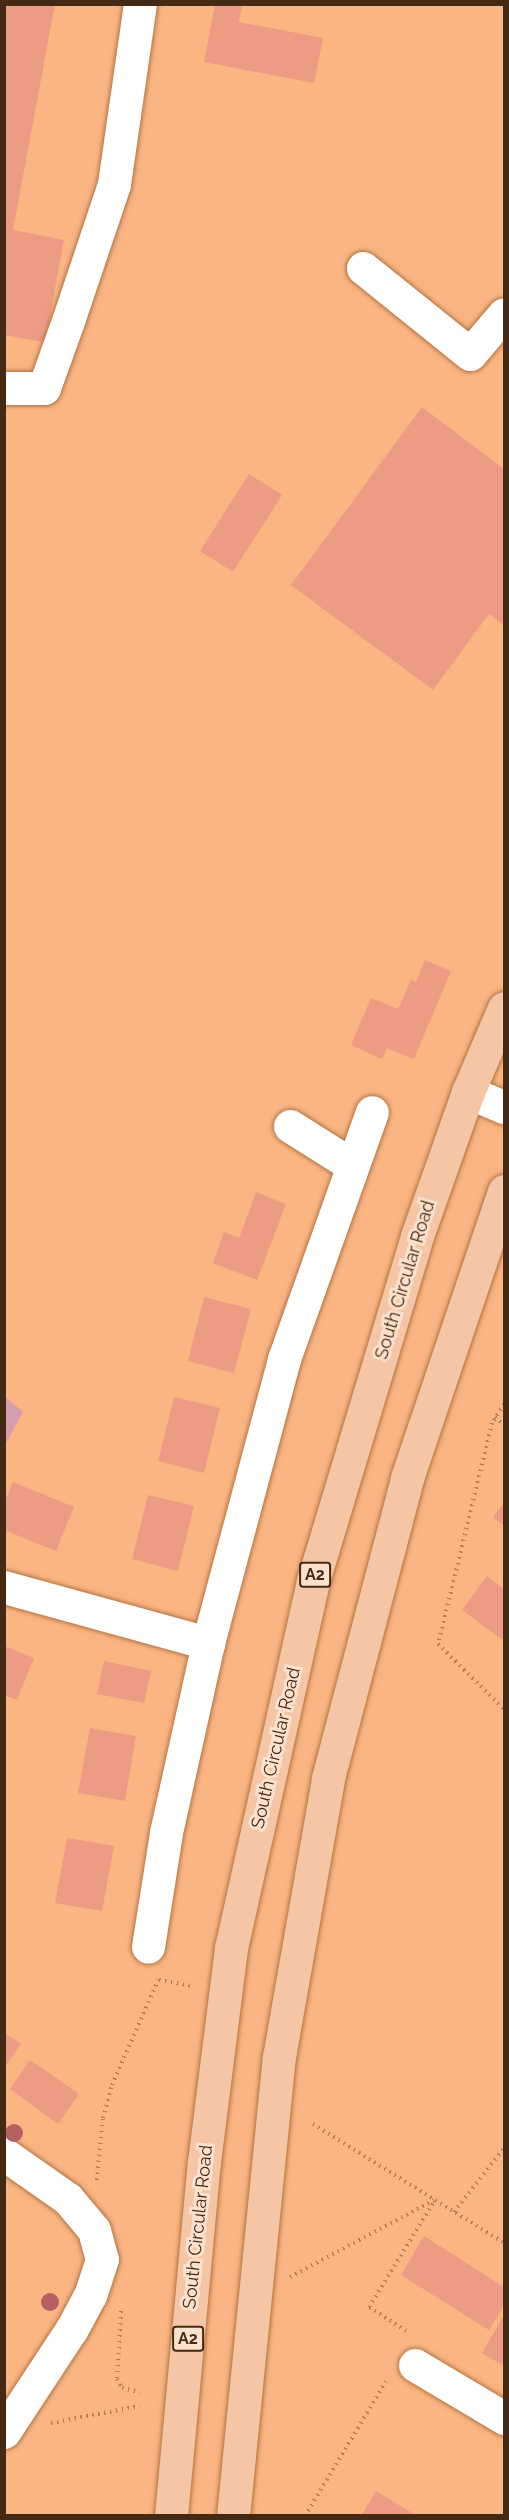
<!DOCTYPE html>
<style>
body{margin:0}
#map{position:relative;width:509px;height:2520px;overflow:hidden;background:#fab583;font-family:Raleway,sans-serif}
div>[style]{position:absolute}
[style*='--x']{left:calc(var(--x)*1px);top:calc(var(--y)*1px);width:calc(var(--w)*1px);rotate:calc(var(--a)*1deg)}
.green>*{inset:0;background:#d59eb0}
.building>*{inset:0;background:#ec9c83}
.path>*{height:4px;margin-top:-2px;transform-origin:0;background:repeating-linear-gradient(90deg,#b37e58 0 1.5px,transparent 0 6px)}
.roads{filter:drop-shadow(0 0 2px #b37442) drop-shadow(0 0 2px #b37442)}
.minor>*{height:33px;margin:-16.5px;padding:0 16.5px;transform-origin:16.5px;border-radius:16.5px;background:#fff}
.highway>*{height:33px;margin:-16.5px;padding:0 16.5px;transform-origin:16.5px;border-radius:16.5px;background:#f4c6a5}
.trees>*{width:18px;height:18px;margin:-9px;border-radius:50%;background:#b66063}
span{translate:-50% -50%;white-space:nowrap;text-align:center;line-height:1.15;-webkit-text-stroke:6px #fde1cd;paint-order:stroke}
.shield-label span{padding:2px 4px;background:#fde1cd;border:2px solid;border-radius:4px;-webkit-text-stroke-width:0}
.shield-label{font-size:16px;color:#442a15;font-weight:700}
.street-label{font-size:18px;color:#442a15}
.frame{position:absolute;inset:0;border:6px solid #442a15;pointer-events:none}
</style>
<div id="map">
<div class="green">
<div style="clip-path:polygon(5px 1397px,23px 1412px,5px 1445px)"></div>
</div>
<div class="building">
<div style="clip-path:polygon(4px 4px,55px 4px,13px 230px,64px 240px,45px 342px,4px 335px)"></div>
<div style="clip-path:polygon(215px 4px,242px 4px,239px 22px,323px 38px,314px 83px,204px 62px)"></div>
<div style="clip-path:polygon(422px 407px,504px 469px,504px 626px,489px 614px,433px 690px,291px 585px)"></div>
<div style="clip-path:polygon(249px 474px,282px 495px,233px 572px,200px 551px)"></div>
<div style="clip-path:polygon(425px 960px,451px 971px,414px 1059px,387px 1048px,382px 1059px,351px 1045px,371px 998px,398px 1009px,411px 980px,416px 982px)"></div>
<div style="clip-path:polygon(256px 1192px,286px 1204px,257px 1280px,213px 1263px,224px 1232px,239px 1238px)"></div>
<div style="clip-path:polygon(204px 1297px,251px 1309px,234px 1373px,188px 1361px)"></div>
<div style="clip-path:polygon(174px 1397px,220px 1408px,204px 1473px,158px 1461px)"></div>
<div style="clip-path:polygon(13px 1482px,74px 1507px,56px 1551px,4px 1530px,4px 1503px)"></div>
<div style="clip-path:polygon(148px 1495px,194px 1506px,178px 1571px,132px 1559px)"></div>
<div style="clip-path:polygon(504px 1503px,504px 1526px,493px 1517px)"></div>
<div style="clip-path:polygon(487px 1576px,504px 1589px,504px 1641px,462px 1610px)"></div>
<div style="clip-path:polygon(4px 1646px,34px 1658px,17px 1700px,4px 1695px)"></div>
<div style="clip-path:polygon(104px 1661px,151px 1671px,144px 1703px,97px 1694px)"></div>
<div style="clip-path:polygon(90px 1728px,136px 1736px,125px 1801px,78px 1793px)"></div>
<div style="clip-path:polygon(67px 1838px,114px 1846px,102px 1911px,55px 1903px)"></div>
<div style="clip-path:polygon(4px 2033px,21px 2044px,4px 2068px)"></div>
<div style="clip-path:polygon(30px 2060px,79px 2094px,58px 2124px,10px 2089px)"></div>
<div style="clip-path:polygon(424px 2236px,504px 2287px,504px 2305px,489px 2330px,401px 2275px)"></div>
<div style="clip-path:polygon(504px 2315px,504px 2366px,482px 2353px)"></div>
<div style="clip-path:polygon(376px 2491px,399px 2505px,417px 2516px,361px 2516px)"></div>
</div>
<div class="path">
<div style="--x:504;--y:1404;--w:22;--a:122"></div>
<div style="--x:492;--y:1423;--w:228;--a:103.7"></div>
<div style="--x:438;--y:1644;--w:93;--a:44.6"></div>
<div style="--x:495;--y:1417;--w:12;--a:42"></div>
<div style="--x:159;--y:1980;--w:34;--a:10"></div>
<div style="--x:313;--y:2124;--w:225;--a:31.9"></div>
<div style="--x:97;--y:2180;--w:62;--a:-84.5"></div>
<div style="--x:103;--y:2118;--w:34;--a:-75"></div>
<div style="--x:112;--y:2085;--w:115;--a:-66.3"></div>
<div style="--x:454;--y:2212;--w:81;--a:-52"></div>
<div style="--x:290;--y:2277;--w:163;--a:-28.1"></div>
<div style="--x:121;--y:2311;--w:68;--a:93.4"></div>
<div style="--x:117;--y:2379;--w:10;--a:61"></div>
<div style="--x:122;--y:2388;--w:18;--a:13"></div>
<div style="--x:406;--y:2331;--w:44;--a:-147"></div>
<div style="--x:369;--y:2307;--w:126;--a:-58.3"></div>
<div style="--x:51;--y:2423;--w:90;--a:-10.9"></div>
<div style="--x:305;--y:2516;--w:157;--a:-59"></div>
</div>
<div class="roads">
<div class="minor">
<div style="--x:363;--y:268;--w:137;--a:38.8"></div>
<div style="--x:470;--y:354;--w:52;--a:-49.6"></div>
<div style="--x:4;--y:388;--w:40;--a:0"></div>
<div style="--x:44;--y:388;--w:74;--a:-70.3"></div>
<div style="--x:69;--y:318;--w:141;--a:-71.4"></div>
<div style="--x:114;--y:184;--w:182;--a:-81.8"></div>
<div style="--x:468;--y:1092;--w:39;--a:23"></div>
<div style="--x:290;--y:1126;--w:73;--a:32.2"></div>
<div style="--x:4;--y:1587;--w:212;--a:15.4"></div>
<div style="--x:208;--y:1643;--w:195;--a:102.5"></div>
<div style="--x:166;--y:1833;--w:115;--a:99"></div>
<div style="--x:208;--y:1643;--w:294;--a:-75"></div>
<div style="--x:284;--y:1359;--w:262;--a:-70.4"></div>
<div style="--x:4;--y:2154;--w:78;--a:35.1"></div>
<div style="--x:68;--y:2199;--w:40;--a:50"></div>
<div style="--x:94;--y:2230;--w:30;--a:75"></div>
<div style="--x:102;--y:2259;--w:38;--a:108"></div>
<div style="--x:90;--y:2295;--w:40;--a:118"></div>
<div style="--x:71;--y:2330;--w:122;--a:123.3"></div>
<div style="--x:415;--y:2365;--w:104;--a:30.8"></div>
</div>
<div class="highway">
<div style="--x:171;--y:2516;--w:356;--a:-84.7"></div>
<div style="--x:204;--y:2162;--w:216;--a:-82.8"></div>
<div style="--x:231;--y:1948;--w:376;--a:-77.4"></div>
<div style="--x:313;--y:1581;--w:360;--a:-73.2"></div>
<div style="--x:417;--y:1236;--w:153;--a:-70.5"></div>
<div style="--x:468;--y:1092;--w:91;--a:-66.8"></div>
<div style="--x:233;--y:2516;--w:461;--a:-84.3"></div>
<div style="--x:279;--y:2057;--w:283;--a:-80"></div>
<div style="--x:328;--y:1778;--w:310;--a:-75.2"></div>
<div style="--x:407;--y:1478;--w:303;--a:-71.3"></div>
</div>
</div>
<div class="trees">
<div style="left:14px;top:2133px"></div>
<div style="left:50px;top:2302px"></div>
</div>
<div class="shield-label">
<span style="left:315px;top:1575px">A2</span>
<span style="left:188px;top:2339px">A2</span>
</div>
<div class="street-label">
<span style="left:405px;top:1280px;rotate:-73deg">South Circular Road</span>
<span style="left:276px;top:1748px;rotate:-77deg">South Circular Road</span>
<span style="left:198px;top:2227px;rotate:-84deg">South Circular Road</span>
</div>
<div class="frame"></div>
</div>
